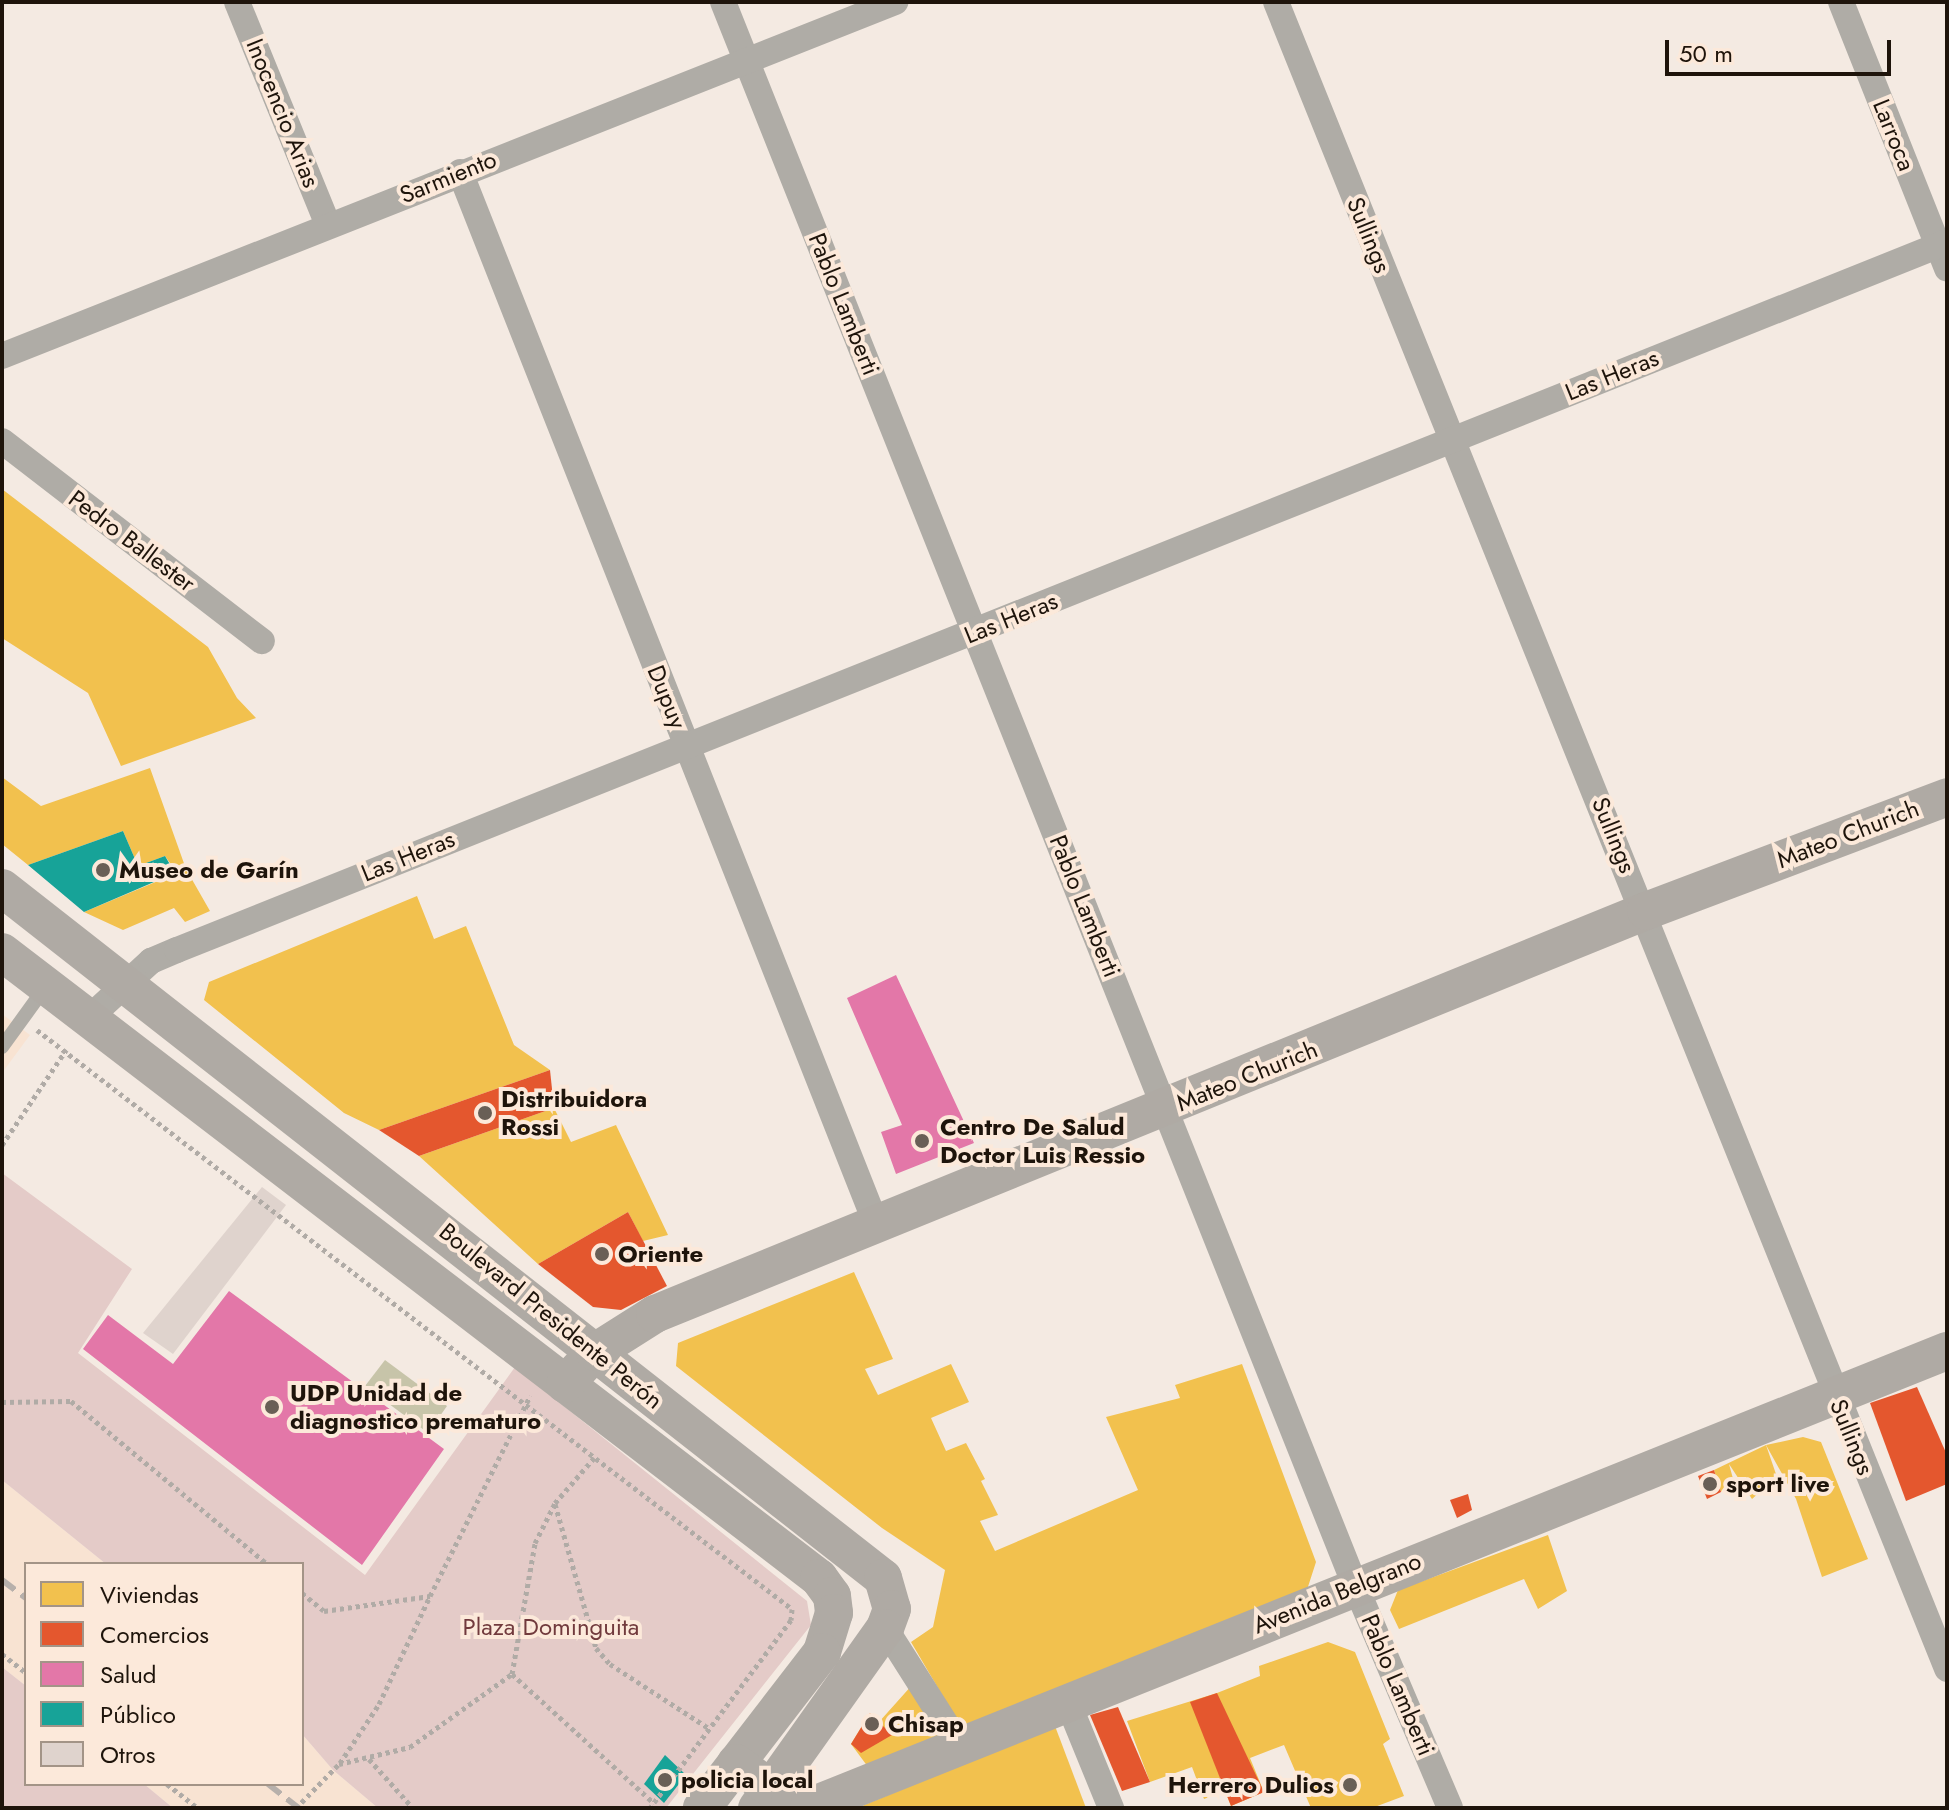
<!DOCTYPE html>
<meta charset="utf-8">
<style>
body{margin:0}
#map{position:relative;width:1949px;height:1810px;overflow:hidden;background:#f4eae2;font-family:Jost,sans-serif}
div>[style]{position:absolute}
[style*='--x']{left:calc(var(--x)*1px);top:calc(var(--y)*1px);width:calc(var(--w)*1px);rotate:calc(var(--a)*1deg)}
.built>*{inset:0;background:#f8e3d2}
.green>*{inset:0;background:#e4cbc8}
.water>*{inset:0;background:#c7c4a9}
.homes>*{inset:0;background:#f2c14e}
.shops>*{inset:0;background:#e4572e}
.health>*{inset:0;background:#e377a8}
.public>*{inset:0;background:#17a398}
.building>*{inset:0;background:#dfd3cd}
.path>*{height:5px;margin-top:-2.5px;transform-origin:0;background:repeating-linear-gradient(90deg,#b0aba6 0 4px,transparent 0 8px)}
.lane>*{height:14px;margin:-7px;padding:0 7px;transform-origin:7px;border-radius:7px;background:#afaca6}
.street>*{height:26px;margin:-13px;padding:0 13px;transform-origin:13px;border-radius:13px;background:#afaca6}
.secondary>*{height:38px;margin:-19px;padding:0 19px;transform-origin:19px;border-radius:19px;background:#afaaa4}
.rail>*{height:6px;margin-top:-3px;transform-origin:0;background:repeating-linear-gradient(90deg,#b7b0ab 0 16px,transparent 0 24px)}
.dots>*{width:22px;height:22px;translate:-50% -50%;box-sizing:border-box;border:4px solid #fce9da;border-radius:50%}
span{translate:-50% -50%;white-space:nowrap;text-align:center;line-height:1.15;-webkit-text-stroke:8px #fce9da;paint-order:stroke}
.street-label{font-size:24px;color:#1e140b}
.poi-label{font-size:24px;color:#1e140b;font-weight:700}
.left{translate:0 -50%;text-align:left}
.right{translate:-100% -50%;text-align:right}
.park-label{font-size:24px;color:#713a3d}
.frame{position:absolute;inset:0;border:4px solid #1e140b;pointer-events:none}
.legend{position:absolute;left:24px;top:1562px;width:280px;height:224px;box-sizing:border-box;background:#fce9da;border:2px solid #a39487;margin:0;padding:10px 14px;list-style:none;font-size:24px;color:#1e140b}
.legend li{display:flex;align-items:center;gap:16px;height:40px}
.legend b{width:40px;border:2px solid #a39487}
.scale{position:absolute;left:1665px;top:40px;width:226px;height:36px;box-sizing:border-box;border:4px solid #1e140b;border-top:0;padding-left:10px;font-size:24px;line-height:28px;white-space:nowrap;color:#1e140b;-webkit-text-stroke:6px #fce9da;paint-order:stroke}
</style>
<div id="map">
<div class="built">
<div style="clip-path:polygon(2px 1014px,30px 1035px,2px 1073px)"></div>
<div style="clip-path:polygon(2px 1480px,106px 1564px,26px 1564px,26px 1686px,2px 1667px)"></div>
<div style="clip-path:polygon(302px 1734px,333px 1770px,378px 1808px,173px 1808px,144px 1784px,302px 1784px)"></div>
</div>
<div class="green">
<div style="clip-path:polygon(2px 1173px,132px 1269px,78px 1353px,365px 1575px,515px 1367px,807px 1601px,811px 1625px,666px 1808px,378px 1808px,333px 1770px,302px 1734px,302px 1564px,106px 1564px,2px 1480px)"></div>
<div style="clip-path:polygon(2px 1667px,26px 1686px,26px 1784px,144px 1784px,173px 1808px,2px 1808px)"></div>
</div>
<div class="water">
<div style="clip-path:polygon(385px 1360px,447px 1406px,428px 1433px,365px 1386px)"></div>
</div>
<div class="homes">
<div style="clip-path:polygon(2px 489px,208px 647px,237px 698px,256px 718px,121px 766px,88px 693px,2px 638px)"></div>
<div style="clip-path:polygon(150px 768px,186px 869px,210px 911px,185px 922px,174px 908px,123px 930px,84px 912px,177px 873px,165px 856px,138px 866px,123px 831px,28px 865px,2px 844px,2px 777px,41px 806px)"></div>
<div style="clip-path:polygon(417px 896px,434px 939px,466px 926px,514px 1045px,550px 1070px,379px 1130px,344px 1113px,204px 1000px,209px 982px)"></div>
<div style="clip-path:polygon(554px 1108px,571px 1142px,616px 1125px,668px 1235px,643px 1241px,628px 1212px,538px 1264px,419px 1156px)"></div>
<div style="clip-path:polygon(854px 1272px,893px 1359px,865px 1369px,878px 1395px,951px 1364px,969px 1402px,931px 1418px,946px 1451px,966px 1443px,985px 1479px,981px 1481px,998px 1515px,980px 1521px,995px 1551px,1138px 1490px,1106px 1417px,1180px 1398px,1175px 1385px,1242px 1364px,1316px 1562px,1305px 1596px,962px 1729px,911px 1642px,933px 1627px,945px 1570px,882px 1528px,676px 1366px,678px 1343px)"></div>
<div style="clip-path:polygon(1803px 1437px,1821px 1442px,1868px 1559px,1822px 1577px,1796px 1499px,1766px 1445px)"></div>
<div style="clip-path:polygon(1766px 1445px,1777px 1477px,1752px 1499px,1729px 1464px,1735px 1486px,1721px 1492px,1714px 1470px)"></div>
<div style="clip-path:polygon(1548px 1535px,1567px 1591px,1538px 1609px,1524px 1579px,1399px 1629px,1390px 1610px,1398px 1590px)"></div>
<div style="clip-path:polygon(1328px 1642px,1355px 1652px,1390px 1739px,1383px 1744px,1404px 1796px,1372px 1808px,1311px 1808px,1284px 1745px,1250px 1758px,1264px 1792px,1231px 1806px,1225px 1791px,1204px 1799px,1192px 1767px,1150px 1782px,1127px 1721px,1217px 1693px,1260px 1676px,1259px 1666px)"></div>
<div style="clip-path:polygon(913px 1684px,942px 1744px,871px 1771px,851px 1744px,870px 1713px,879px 1722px)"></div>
<div style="clip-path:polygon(1055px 1726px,1086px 1808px,857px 1808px)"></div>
</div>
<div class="shops">
<div style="clip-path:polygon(550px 1070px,554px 1108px,419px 1156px,379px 1130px)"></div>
<div style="clip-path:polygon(628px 1212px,667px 1286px,621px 1310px,593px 1307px,538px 1264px)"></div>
<div style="clip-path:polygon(1917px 1387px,1947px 1455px,1947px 1484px,1906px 1501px,1870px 1403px)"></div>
<div style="clip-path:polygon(1714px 1470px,1721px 1492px,1707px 1499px,1698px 1476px)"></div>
<div style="clip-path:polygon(1468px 1494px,1472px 1510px,1457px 1518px,1450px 1500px)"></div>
<div style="clip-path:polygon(1217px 1693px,1264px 1792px,1231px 1806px,1190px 1702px)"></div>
<div style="clip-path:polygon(1118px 1707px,1150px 1782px,1122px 1791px,1090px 1715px)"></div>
<div style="clip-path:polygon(870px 1713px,892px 1735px,861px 1753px,851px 1744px)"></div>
</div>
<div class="health">
<div style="clip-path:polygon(896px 975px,974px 1143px,896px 1174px,881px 1132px,902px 1125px,847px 998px)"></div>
<div style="clip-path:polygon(229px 1291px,444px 1449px,362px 1565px,83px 1349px,108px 1315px,173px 1364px)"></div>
</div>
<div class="public">
<div style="clip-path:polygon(123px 831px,138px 866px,165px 856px,175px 873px,84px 912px,28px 865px)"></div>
<div style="clip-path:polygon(665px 1755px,686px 1775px,664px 1803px,644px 1784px)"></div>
</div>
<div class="building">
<div style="clip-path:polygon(262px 1187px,286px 1205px,173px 1354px,143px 1333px)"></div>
</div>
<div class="path">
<div style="--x:37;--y:1030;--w:951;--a:37.48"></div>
<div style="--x:792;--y:1609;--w:11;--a:95"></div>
<div style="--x:791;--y:1620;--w:235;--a:126.9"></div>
<div style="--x:2;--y:1145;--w:115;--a:-56"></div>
<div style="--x:2;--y:1402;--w:69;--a:-0.8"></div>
<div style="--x:71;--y:1401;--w:255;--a:39.7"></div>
<div style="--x:555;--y:1504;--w:150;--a:74.1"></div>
<div style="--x:596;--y:1648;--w:21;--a:49"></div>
<div style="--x:610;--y:1664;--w:119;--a:33"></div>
<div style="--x:302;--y:1593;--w:28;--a:39"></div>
<div style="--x:324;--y:1611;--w:107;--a:-8.1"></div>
<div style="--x:430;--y:1596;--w:224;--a:-63.4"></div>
<div style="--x:2;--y:1654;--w:31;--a:38"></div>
<div style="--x:512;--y:1674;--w:192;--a:42.3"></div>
<div style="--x:369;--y:1759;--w:66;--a:48.1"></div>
<div style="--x:340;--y:1763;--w:71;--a:-56.5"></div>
<div style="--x:379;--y:1704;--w:119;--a:-64.7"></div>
<div style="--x:167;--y:1784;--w:39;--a:38"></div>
<div style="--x:296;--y:1808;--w:62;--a:-45.7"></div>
<div style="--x:339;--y:1764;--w:73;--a:-13.5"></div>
<div style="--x:410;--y:1747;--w:125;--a:-35.6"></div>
<div style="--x:512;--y:1674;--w:133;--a:-80"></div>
<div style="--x:535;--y:1543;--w:45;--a:-63.4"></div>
<div style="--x:555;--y:1503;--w:60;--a:-49.1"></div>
</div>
<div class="lane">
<div style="--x:2;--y:1047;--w:72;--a:-54.1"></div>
</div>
<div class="street">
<div style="--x:237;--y:2;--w:241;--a:67.8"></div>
<div style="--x:723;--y:2;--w:1704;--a:68.24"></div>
<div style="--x:1355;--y:1585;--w:242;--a:66.9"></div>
<div style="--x:1276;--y:2;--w:1797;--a:68.07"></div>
<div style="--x:1841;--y:2;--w:287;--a:68.3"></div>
<div style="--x:460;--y:172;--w:1128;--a:68.42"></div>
<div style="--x:2;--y:356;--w:961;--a:-21.62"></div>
<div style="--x:2;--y:441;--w:328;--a:37.6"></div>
<div style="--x:90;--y:1017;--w:83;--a:-42.6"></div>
<div style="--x:151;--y:961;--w:28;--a:-23"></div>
<div style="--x:177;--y:950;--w:1906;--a:-21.8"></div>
<div style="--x:885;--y:1628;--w:140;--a:57.6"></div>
<div style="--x:1067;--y:1700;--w:117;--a:67.8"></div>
</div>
<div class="secondary">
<div style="--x:2;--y:888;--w:1119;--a:38.07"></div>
<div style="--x:883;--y:1578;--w:32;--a:74"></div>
<div style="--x:892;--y:1609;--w:20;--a:110"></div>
<div style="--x:885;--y:1628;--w:221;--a:125.4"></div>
<div style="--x:2;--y:952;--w:1029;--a:37.46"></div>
<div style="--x:819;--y:1578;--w:22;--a:54"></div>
<div style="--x:832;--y:1596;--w:17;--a:83"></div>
<div style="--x:834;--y:1613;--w:41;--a:107.1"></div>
<div style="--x:822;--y:1652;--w:197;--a:127.6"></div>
<div style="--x:565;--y:1384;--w:44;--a:-46.8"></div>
<div style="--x:595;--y:1352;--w:71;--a:-32.3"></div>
<div style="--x:655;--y:1314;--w:1070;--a:-22.13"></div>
<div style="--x:1646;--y:911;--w:322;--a:-20.7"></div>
<div style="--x:736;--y:1763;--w:67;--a:36.5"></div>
<div style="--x:790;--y:1803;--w:19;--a:12"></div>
<div style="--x:809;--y:1807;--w:1226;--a:-21.84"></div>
</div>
<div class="rail">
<div style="--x:2;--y:1580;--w:30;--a:37"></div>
<div style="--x:268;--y:1784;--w:39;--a:38"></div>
</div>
<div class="dots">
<div style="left:103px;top:870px;background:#695f56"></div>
<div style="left:485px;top:1113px;background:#695f56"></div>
<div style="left:922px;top:1141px;background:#695f56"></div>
<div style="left:602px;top:1254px;background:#695f56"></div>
<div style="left:272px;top:1407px;background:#695f56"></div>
<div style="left:1710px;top:1484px;background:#695f56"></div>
<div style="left:872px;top:1724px;background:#695f56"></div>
<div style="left:665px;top:1780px;background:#695f56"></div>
<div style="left:1350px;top:1785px;background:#695f56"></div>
</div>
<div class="street-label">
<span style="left:283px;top:113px;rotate:68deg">Inocencio Arias</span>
<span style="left:1894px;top:135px;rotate:68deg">Larroca</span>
<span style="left:448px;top:177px;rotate:-22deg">Sarmiento</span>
<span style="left:1369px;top:235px;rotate:68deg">Sullings</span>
<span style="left:844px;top:304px;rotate:68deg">Pablo Lamberti</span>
<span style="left:1612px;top:375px;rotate:-22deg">Las Heras</span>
<span style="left:132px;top:541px;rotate:37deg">Pedro Ballester</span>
<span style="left:1011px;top:618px;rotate:-22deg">Las Heras</span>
<span style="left:667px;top:697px;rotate:68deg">Dupuy</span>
<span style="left:1848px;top:834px;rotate:-21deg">Mateo Churich</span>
<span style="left:1614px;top:835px;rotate:68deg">Sullings</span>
<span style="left:408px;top:856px;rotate:-22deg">Las Heras</span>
<span style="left:1085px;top:906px;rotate:68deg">Pablo Lamberti</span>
<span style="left:1247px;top:1076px;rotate:-22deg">Mateo Churich</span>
<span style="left:551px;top:1316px;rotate:39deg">Boulevard Presidente Perón</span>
<span style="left:1852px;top:1437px;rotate:68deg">Sullings</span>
<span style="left:1337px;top:1593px;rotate:-22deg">Avenida Belgrano</span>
<span style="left:1398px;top:1685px;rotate:67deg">Pablo Lamberti</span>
</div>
<div class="poi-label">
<span class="left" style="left:119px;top:870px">Museo de Garín</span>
<span class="left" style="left:501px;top:1113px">Distribuidora<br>Rossi</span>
<span class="left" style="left:940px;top:1141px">Centro De Salud<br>Doctor Luis Ressio</span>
<span class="left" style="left:618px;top:1254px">Oriente</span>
<span class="left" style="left:290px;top:1407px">UDP Unidad de<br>diagnostico prematuro</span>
<span class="left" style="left:1726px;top:1484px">sport live</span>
<span class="left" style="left:888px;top:1724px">Chisap</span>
<span class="left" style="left:681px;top:1780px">policia local</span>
<span class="right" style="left:1334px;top:1785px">Herrero Dulios</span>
</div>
<div class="park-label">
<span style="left:551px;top:1627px">Plaza Dominguita</span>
</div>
<div class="frame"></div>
<ul class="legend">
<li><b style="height:22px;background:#f2c14e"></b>Viviendas</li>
<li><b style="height:22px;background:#e4572e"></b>Comercios</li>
<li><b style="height:22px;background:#e377a8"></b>Salud</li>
<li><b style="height:22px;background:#17a398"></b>Público</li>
<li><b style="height:22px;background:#dfd3cd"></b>Otros</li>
</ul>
<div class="scale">50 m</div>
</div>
